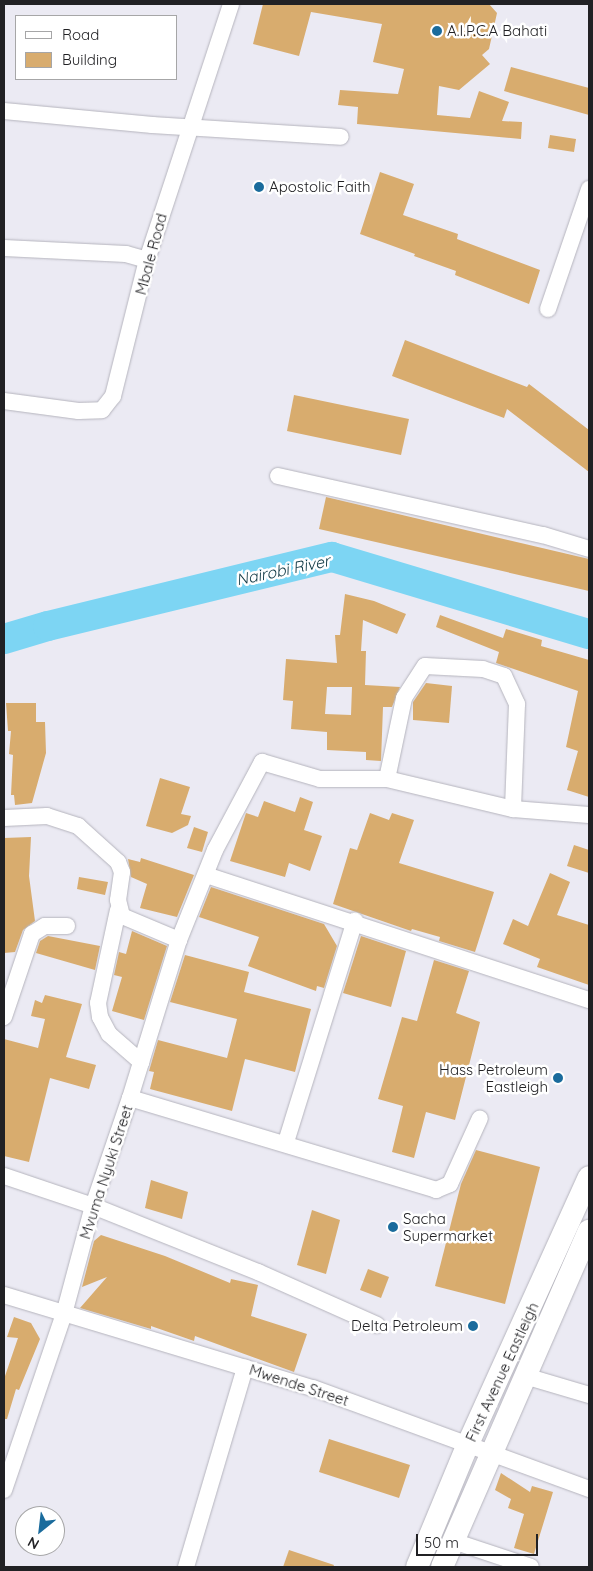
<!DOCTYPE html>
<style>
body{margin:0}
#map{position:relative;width:593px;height:1571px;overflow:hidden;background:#ebeaf3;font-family:Quicksand,sans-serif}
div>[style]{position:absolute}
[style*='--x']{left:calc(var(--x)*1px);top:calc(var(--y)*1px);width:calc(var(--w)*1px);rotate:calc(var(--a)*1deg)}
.river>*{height:30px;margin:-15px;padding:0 15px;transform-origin:15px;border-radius:15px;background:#7dd5f3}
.building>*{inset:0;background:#d8ac6e}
.roads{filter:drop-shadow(0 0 1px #b5b4bd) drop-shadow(0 0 1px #b5b4bd)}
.minor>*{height:16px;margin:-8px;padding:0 8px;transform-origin:8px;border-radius:8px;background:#fff}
.secondary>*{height:22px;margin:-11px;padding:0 11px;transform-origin:11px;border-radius:11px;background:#fff}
.dots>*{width:14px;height:14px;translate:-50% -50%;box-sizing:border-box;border:2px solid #fff;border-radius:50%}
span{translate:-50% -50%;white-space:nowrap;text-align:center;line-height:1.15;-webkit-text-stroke:5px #fff;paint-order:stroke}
.poi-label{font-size:15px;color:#212124}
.left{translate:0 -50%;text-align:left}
.right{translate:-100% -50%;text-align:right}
.street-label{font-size:15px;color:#212124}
.water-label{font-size:16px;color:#0e3743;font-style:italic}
.frame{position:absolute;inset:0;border:5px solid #212124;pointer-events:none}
.legend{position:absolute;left:15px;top:15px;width:162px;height:65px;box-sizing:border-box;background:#fff;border:1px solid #a6a6a7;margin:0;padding:6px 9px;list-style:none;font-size:15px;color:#212124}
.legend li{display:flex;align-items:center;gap:10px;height:25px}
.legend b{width:25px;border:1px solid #a6a6a7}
.north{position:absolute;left:15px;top:1506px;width:50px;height:50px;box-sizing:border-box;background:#fff;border:1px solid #a6a6a7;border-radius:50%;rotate:209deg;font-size:14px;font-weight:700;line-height:20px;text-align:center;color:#212124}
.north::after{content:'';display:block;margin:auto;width:18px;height:22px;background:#1a6b9c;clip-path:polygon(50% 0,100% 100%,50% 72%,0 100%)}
.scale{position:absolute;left:416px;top:1534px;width:122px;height:22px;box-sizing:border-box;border:2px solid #212124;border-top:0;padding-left:6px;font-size:15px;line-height:18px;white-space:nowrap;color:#212124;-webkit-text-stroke:4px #fff;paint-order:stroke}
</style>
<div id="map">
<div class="river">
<div style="--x:4;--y:639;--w:46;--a:-16.5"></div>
<div style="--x:48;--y:626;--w:292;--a:-13.7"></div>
<div style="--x:332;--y:557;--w:268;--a:16.7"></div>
</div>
<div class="building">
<div style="clip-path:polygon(263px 4px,489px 4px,497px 13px,489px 49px,482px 55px,490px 64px,459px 90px,439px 86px,437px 115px,470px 118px,479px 91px,509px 102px,502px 121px,522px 122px,521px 139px,357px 124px,358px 107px,338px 105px,340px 90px,398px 94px,404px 69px,373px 62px,382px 24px,311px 12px,299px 56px,253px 44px)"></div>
<div style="clip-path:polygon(511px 67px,589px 88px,589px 115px,504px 91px)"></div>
<div style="clip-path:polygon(550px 135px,576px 139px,574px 152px,548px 148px)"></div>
<div style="clip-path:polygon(380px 172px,414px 184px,403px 215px,458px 234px,457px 239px,540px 270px,529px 304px,455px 275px,456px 271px,414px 256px,415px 254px,360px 234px)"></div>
<div style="clip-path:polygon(405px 340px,527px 387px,529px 384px,589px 430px,589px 472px,507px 409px,504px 418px,392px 376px)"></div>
<div style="clip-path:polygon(294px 395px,409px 419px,401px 455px,287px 431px)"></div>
<div style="clip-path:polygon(326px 497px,589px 559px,589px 591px,319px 529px)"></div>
<div style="clip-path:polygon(evenodd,345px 594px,374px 601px,406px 614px,397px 634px,363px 620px,361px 651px,366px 651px,365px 685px,400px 687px,392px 707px,383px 707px,381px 761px,366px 760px,366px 752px,327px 750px,327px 732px,291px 729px,293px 701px,283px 700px,286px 659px,337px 663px,335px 635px,340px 635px,345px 594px,327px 687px,352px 687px,351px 715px,325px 714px,327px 687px)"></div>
<div style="clip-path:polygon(440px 615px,503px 638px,506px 629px,542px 640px,541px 646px,589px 660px,589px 797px,567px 790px,578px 751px,566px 747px,578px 691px,496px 663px,499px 652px,436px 627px)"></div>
<div style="clip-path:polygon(426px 683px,452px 686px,449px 723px,413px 720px,413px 702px)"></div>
<div style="clip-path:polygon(6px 703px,36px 703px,36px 722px,45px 722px,46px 753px,32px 803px,15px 805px,14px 795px,11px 795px,13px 755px,9px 754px,11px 731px,8px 731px)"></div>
<div style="clip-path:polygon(160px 778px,190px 787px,181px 814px,191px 816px,188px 825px,172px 833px,146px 826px)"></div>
<div style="clip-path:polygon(300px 797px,313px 802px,304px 830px,322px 836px,310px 871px,289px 863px,285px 877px,230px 861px,246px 813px,258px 817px,264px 801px,295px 812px)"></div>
<div style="clip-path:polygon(370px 813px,389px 820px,392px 813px,414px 820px,399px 863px,494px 892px,475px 952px,439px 941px,440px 937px,412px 929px,411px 931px,333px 904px,350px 848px,357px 850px)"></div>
<div style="clip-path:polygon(194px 827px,208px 832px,202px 852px,187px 848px)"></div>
<div style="clip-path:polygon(31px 837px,29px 876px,35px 921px,23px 930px,15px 952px,4px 953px,4px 838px)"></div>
<div style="clip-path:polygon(574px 845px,589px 850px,589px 873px,567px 866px)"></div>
<div style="clip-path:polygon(141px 858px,194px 875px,177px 917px,140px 908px,147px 884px,131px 877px,128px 859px,140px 862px)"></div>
<div style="clip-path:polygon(550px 873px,570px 882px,557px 915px,589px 925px,589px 985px,537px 967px,540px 959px,503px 944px,513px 919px,528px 926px)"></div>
<div style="clip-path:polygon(79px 877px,108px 882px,105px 895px,77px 889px)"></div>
<div style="clip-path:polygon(211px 887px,324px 924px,337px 946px,324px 988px,317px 986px,316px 991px,248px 966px,259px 937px,199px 917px)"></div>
<div style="clip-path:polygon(132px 931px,167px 946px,144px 1020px,112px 1011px,122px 977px,114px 975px,119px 952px,126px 954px)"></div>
<div style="clip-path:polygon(48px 936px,100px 946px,95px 970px,36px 953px,40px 941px)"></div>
<div style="clip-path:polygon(361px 936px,406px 951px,391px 1007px,343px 993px)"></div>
<div style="clip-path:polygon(185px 955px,249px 972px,244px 992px,311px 1009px,295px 1072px,245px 1059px,232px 1111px,150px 1089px,154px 1072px,149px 1071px,158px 1040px,227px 1058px,237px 1019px,170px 1002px)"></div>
<div style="clip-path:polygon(434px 960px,469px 971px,456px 1013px,480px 1022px,455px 1120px,426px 1112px,414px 1158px,392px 1152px,403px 1106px,378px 1099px,402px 1017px,417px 1021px)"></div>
<div style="clip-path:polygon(45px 995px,82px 1004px,66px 1057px,96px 1065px,89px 1089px,50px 1078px,29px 1162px,4px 1156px,4px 1039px,38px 1048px,45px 1019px,31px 1016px,35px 1000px,42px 1003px)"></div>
<div style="clip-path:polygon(476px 1150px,540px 1167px,505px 1304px,435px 1286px,461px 1184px)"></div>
<div style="clip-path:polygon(151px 1180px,188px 1192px,182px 1219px,145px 1208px)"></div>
<div style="clip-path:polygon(312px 1210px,340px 1220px,326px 1274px,297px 1265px)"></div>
<div style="clip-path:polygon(101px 1235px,165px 1256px,230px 1283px,231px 1279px,258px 1285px,251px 1316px,307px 1334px,294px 1372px,195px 1336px,194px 1341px,151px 1326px,151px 1329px,80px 1308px,107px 1277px,82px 1287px,94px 1241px)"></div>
<div style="clip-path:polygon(368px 1269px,389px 1277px,381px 1298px,360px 1290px)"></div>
<div style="clip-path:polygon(14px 1317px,31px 1323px,40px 1339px,19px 1390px,16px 1389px,7px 1419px,4px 1419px,4px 1379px,18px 1338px,7px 1337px)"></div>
<div style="clip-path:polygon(329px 1439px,410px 1465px,399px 1498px,319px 1472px)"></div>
<div style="clip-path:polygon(501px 1473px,530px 1492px,532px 1486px,553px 1492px,534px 1554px,514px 1548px,524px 1514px,508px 1508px,511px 1499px,495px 1490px)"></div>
<div style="clip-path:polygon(289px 1550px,334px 1565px,333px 1567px,283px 1567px)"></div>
</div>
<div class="roads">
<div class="minor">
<div style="--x:4;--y:111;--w:149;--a:5.4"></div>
<div style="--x:152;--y:125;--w:189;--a:3.6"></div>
<div style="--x:4;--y:248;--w:122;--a:2.8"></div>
<div style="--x:126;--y:254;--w:22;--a:16"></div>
<div style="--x:548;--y:309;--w:127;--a:-71.1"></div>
<div style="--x:4;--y:401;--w:75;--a:7.7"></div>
<div style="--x:78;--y:411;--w:24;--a:-2"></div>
<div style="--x:102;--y:410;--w:18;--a:-52"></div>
<div style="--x:113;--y:396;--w:140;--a:-76"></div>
<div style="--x:147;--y:260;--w:269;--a:-71.8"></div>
<div style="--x:278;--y:476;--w:271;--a:12.6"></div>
<div style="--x:543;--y:535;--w:48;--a:16.9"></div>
<div style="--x:387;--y:779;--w:83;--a:-78.1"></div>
<div style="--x:404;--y:698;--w:38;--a:-57"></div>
<div style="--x:425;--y:666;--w:58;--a:3"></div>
<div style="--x:483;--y:669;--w:22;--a:18"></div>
<div style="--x:504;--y:676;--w:31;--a:65"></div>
<div style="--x:517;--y:704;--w:105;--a:92.2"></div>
<div style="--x:4;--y:818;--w:43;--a:-2.7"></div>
<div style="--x:47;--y:816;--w:33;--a:18"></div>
<div style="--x:78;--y:826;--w:54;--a:42"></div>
<div style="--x:118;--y:862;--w:11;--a:68"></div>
<div style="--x:122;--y:872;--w:28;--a:98"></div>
<div style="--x:118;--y:900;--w:16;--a:76"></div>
<div style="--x:122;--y:916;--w:62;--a:22.8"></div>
<div style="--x:206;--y:875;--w:403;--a:18.1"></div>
<div style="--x:118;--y:910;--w:95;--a:102.1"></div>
<div style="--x:98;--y:1003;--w:14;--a:82"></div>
<div style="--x:100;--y:1017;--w:19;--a:62"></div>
<div style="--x:109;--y:1034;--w:43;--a:41.2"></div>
<div style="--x:4;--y:1017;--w:88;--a:-71.4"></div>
<div style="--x:32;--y:934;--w:15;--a:-32"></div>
<div style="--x:45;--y:926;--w:22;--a:0"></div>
<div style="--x:130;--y:1098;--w:165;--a:-72.8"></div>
<div style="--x:179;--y:940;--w:97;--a:-68.2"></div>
<div style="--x:215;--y:850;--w:100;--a:-61.9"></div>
<div style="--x:262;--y:762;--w:60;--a:16.3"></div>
<div style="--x:320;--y:779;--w:67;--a:0"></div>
<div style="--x:387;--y:779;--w:130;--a:13.4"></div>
<div style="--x:513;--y:809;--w:76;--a:4.5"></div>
<div style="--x:286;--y:1142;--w:232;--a:-72.7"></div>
<div style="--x:4;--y:1176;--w:94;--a:18.6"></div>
<div style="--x:93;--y:1206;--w:178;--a:21.8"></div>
<div style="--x:258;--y:1272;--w:130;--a:24"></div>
<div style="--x:4;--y:1295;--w:323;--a:16.8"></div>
<div style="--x:313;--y:1388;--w:294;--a:20.1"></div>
<div style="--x:525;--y:1376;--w:67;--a:16.5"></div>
<div style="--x:4;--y:1490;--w:186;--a:-71.2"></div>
<div style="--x:64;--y:1314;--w:112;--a:-75"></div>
<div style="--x:93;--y:1206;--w:114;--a:-71.1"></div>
<div style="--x:130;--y:1098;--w:320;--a:16.7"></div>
<div style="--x:436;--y:1190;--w:15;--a:-23"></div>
<div style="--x:450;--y:1184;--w:72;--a:-65.6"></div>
<div style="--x:453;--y:1541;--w:82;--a:18.4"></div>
<div style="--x:186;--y:1567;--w:208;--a:-73.5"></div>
</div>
<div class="secondary">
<div style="--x:417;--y:1567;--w:131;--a:-67.5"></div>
<div style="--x:467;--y:1446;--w:295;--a:-65.6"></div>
<div style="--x:442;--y:1567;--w:367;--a:-66.4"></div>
</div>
</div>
<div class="dots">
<div style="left:437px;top:31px;background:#1a6b9c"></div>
<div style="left:259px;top:187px;background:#1a6b9c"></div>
<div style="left:558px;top:1078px;background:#1a6b9c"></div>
<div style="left:393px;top:1227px;background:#1a6b9c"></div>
<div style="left:473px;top:1326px;background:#1a6b9c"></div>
</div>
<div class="poi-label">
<span class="left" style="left:447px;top:31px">A.I.P.C.A Bahati</span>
<span class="left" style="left:269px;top:187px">Apostolic Faith</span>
<span class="right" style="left:548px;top:1078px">Hass Petroleum<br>Eastleigh</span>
<span class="left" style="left:403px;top:1227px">Sacha<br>Supermarket</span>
<span class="right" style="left:463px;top:1326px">Delta Petroleum</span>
</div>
<div class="street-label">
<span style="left:151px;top:254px;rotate:-75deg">Mbale Road</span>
<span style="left:106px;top:1172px;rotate:-72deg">Mvuma Nyuki Street</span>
<span style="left:502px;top:1372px;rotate:-65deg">First Avenue Eastleigh</span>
<span style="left:299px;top:1385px;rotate:18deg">Mwende Street</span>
</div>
<div class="water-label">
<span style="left:283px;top:570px;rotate:-12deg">Nairobi River</span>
</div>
<div class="frame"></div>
<ul class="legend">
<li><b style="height:6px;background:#fff"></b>Road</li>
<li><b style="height:14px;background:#d8ac6e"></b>Building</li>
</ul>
<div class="north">N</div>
<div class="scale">50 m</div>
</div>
